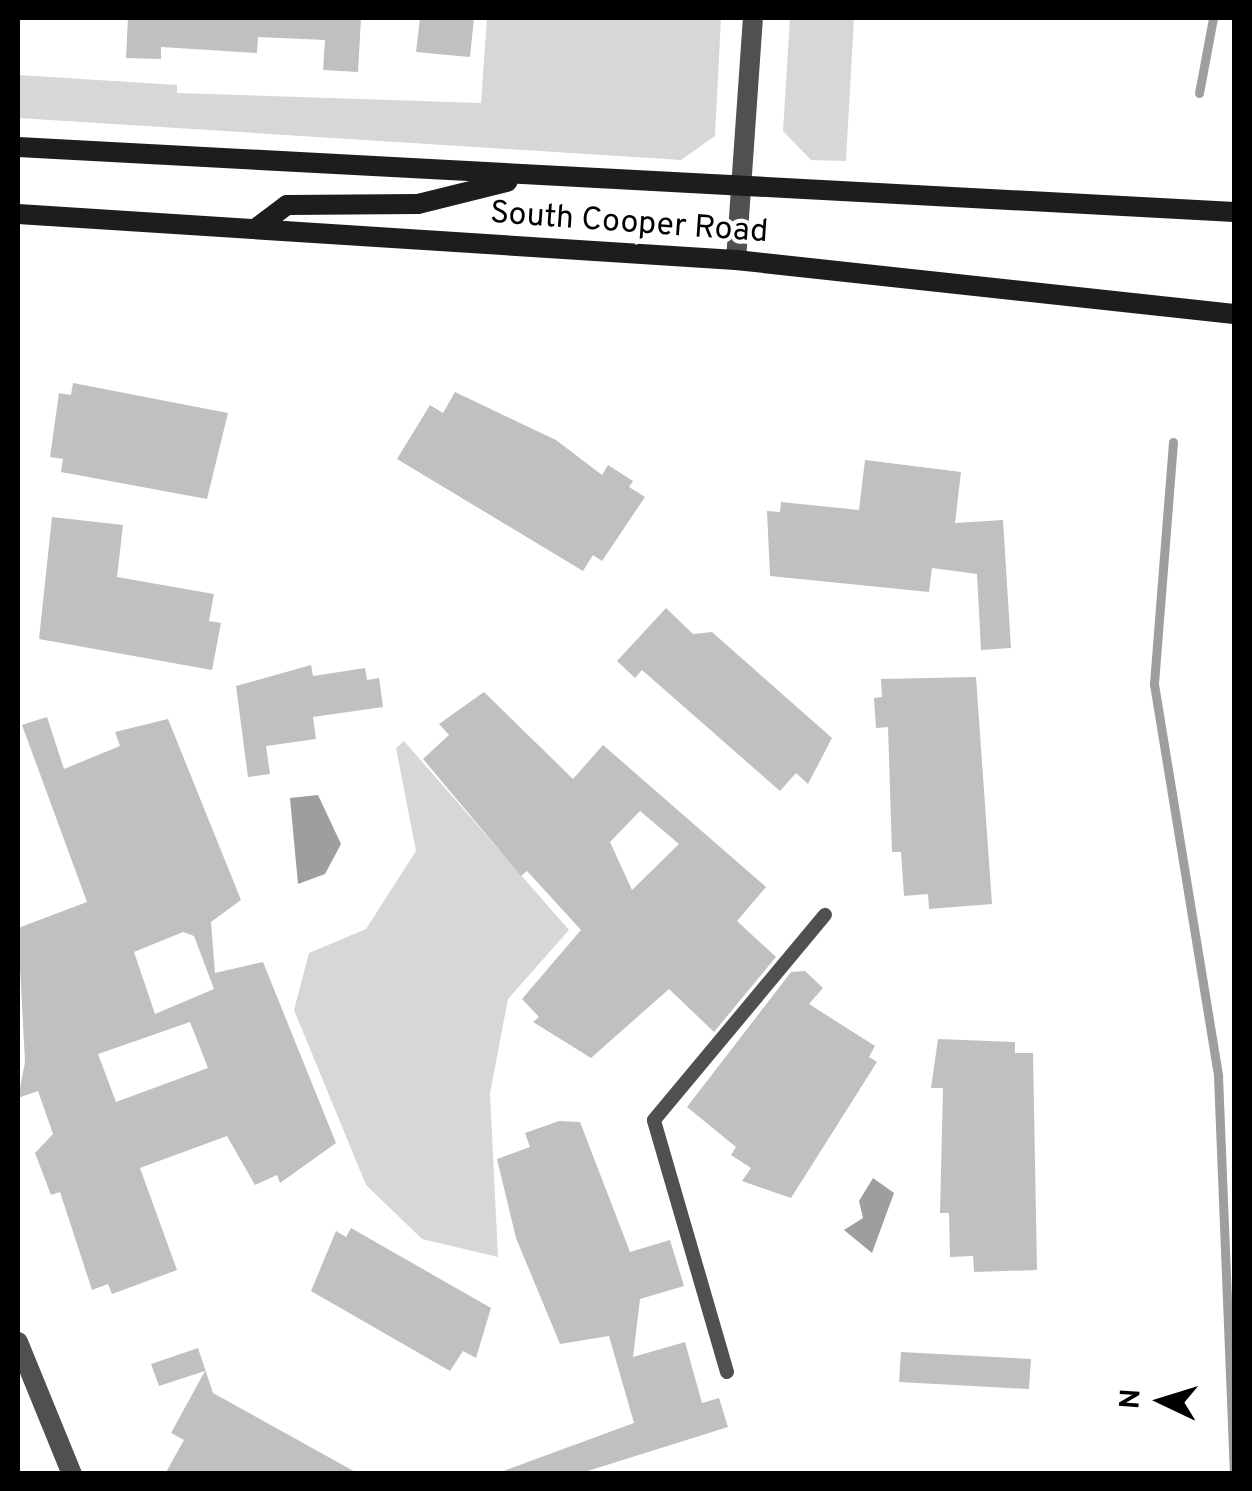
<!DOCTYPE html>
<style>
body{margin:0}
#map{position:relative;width:1252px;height:1491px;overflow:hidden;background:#fff;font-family:Overpass,sans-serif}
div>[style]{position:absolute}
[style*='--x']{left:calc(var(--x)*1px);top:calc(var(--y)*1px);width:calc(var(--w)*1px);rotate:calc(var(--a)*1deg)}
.green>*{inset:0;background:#d7d7d7}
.water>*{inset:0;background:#9e9e9e}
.stream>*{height:9px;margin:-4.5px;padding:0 4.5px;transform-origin:4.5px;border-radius:4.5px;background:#9e9e9e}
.building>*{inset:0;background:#c0c0c0}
.service>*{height:14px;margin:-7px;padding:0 7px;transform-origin:7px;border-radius:7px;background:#505050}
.minor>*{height:20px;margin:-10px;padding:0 10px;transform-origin:10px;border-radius:10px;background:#505050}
.tertiary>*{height:20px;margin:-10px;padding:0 10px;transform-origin:10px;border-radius:10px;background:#505050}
.secondary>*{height:20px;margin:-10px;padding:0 10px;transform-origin:10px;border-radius:10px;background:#1d1d1d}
span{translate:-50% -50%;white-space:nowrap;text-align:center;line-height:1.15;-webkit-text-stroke:8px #fff;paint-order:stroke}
.street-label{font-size:32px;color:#000}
.frame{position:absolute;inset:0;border:20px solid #000;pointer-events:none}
.north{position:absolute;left:1112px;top:1351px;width:100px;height:100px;-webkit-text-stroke:8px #fff;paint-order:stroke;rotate:274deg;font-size:28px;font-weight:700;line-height:40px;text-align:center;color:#000}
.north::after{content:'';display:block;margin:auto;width:35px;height:45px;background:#000;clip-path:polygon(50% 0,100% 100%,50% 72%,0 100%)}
</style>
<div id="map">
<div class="green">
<div style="clip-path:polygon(487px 18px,721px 18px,715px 136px,681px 160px,18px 118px,18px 75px,177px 85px,177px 93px,481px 103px)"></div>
<div style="clip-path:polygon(790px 18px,854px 18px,846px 161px,811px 160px,783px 131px)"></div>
<div style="clip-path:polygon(404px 741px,569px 930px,508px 999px,490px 1093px,498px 1257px,422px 1239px,366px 1185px,294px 1010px,309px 953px,366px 929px,416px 851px,396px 748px)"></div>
</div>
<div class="water">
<div style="clip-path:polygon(318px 795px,341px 844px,325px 874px,298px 884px,290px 798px)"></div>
<div style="clip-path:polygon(873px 1178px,894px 1193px,872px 1253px,844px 1230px,863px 1218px,859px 1201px)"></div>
</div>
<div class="stream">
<div style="--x:1199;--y:93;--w:76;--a:-79.4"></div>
<div style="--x:1173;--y:442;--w:243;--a:94.5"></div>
<div style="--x:1154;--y:684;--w:397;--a:80.7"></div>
<div style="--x:1218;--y:1076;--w:398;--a:87.7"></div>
</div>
<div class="building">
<div style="clip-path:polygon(128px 18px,361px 18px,358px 72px,323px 70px,325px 40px,258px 37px,257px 53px,161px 47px,161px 59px,126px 58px)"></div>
<div style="clip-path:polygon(420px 18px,474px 18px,470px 57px,416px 52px)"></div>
<div style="clip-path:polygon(73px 383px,228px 413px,207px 499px,61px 472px,63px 459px,50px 457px,59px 393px,71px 395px)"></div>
<div style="clip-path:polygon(455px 392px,556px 440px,602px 475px,608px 465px,633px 481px,629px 487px,645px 497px,602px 561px,593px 555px,583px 571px,397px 459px,430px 405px,443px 413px)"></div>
<div style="clip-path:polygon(865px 460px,961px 472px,955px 523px,1003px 520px,1011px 648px,981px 650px,977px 574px,932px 568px,929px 592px,770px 576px,767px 511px,780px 512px,781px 502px,859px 510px)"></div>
<div style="clip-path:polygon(52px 517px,123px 525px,117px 577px,214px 594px,209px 621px,221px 623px,212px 670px,39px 639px)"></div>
<div style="clip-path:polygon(666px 608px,693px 634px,712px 632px,832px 738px,808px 784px,796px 773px,780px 791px,642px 670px,635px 678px,617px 661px)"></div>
<div style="clip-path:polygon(311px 665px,313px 676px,365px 668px,367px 680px,379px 678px,383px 707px,313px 717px,316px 739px,266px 746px,270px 774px,248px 777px,236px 686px)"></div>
<div style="clip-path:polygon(976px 677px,992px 904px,929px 909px,928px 894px,904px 896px,901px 852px,892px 852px,888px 727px,876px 728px,874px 698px,882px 697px,881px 679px)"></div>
<div style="clip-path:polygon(evenodd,484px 692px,573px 779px,603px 745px,766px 887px,737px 921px,776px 957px,714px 1032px,669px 989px,591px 1058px,533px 1022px,539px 1017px,522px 999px,581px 930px,527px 871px,521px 876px,423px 759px,449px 735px,439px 724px,484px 692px,640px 811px,679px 844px,632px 890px,610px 842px,640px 811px)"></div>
<div style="clip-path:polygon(evenodd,47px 717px,64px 769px,120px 746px,115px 732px,168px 719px,241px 900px,211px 922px,215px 973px,263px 962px,336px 1143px,280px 1183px,277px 1175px,255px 1185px,227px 1136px,140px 1168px,177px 1270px,112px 1294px,108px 1284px,92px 1290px,60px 1192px,51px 1195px,35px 1153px,53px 1134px,38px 1091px,18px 1098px,25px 1062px,18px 928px,87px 902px,22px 725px,47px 717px,183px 932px,194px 936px,214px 989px,155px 1014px,134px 952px,183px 932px,47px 717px,190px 1022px,208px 1068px,116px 1102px,98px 1054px,190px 1022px)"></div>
<div style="clip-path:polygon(805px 971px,823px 988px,809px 1004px,875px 1046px,869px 1057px,877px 1062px,791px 1198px,742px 1181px,751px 1168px,731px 1155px,736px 1147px,687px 1107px,791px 972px)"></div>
<div style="clip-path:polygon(938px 1039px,1015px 1042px,1015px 1053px,1033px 1053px,1037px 1270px,974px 1272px,973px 1256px,950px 1257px,949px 1213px,940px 1213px,943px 1088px,931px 1088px)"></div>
<div style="clip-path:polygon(559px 1121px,580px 1122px,630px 1252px,670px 1240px,684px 1286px,640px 1299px,633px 1357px,685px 1342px,702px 1403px,719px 1398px,728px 1427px,578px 1474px,495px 1474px,634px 1423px,609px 1336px,560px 1344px,516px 1238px,497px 1159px,530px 1147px,525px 1133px)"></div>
<div style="clip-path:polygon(351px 1228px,491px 1308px,476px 1358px,463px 1351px,450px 1371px,311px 1291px,336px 1231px,346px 1237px)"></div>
<div style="clip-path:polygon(198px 1348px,213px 1393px,359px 1474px,165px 1474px,184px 1440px,171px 1433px,205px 1371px,159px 1386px,151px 1364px)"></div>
<div style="clip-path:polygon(901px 1352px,1031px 1359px,1029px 1389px,899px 1382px)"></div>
</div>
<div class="service">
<div style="--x:727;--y:1372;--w:262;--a:-106.2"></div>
<div style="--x:654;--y:1120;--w:267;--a:-50.2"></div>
</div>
<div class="minor">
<div style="--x:18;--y:1342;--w:143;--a:67.8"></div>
</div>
<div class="tertiary">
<div style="--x:736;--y:260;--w:243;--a:-86"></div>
</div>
<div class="secondary">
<div style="--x:18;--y:147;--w:1218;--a:3.06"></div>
<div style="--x:18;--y:214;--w:719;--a:3.67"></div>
<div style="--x:736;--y:260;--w:501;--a:6.19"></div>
<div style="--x:255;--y:229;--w:40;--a:-37"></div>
<div style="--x:287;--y:205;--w:131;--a:-0.4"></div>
<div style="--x:418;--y:204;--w:92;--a:-13.9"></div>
</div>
<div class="street-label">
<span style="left:629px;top:224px;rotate:4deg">South Cooper Road</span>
</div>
<div class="frame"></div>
<div class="north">N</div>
</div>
